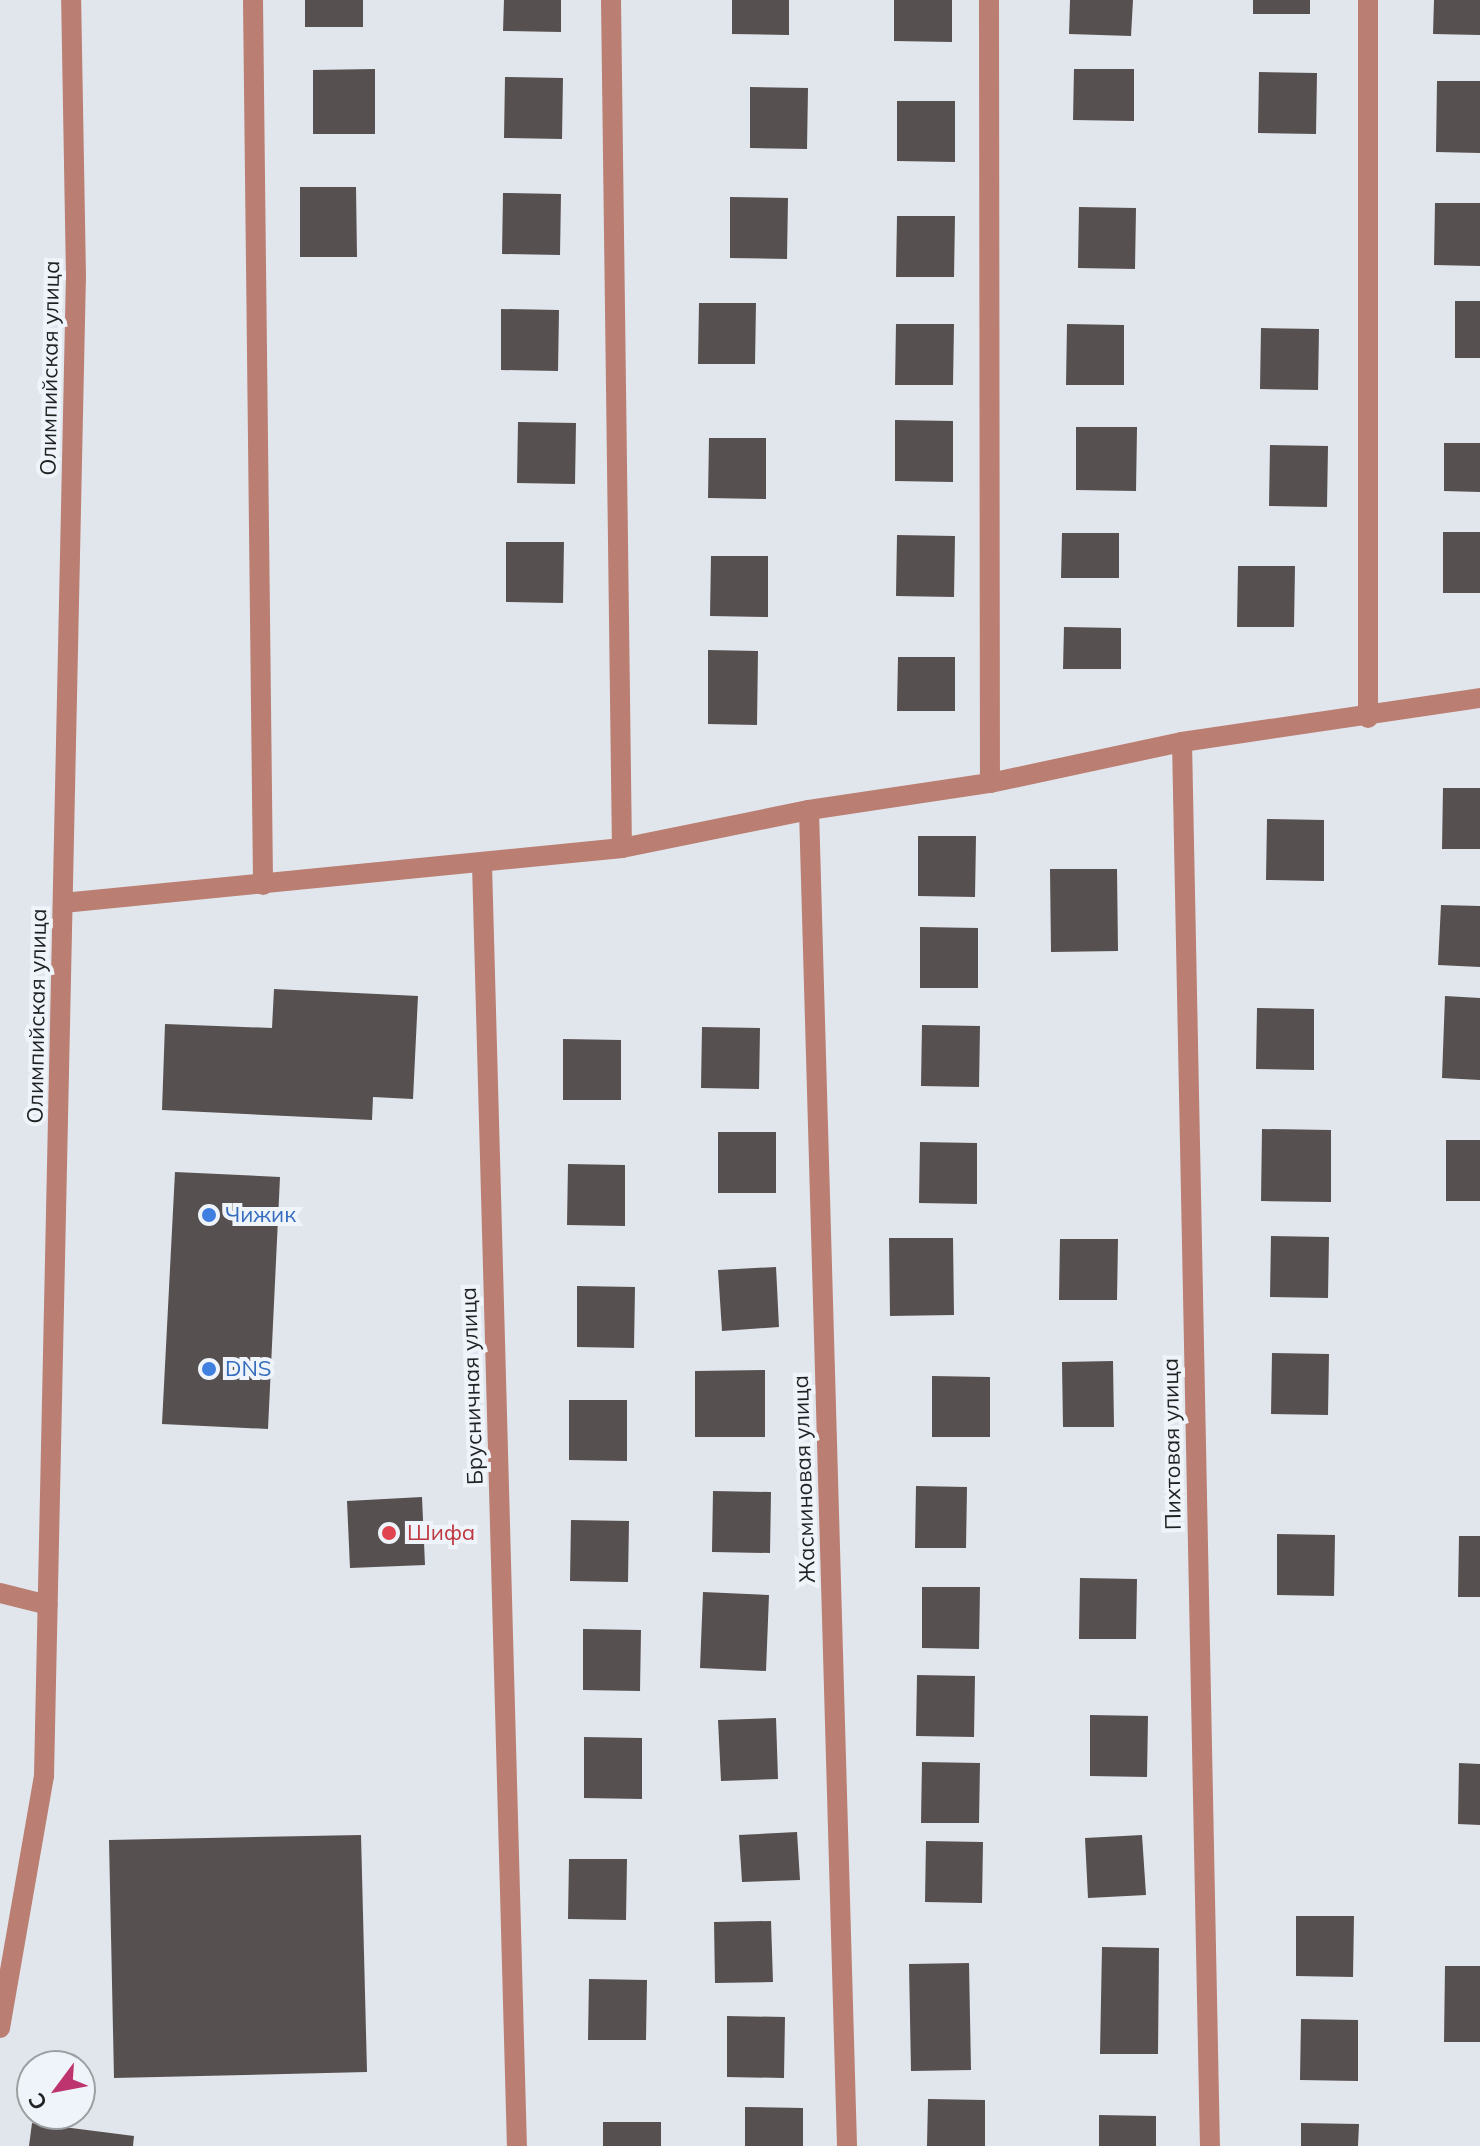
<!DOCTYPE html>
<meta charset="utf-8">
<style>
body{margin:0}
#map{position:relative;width:1480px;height:2146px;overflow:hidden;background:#e1e6ec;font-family:Mulish,sans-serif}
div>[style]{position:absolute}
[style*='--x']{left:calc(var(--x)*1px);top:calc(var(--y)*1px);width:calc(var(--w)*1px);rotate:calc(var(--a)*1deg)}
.building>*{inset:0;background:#575050}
.minor>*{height:20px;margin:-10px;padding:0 10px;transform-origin:10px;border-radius:10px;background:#ba7e72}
.dots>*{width:22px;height:22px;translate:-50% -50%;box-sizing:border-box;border:4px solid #eef4f9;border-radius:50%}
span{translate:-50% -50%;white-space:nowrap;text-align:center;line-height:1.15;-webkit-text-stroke:8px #eef4f9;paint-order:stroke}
.street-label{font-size:22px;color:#1f2123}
.shop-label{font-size:22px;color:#366cbe}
.left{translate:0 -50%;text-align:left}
.health-label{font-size:22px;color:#be3a42}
.north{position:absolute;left:16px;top:2050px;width:80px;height:80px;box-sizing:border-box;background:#eef4f9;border:2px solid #9ba0a3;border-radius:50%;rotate:238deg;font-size:22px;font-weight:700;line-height:32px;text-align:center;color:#1f2123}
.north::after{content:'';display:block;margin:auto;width:28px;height:36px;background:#be346f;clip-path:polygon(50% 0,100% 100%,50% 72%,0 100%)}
</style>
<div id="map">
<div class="building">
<div style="clip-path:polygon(305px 0,363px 0,363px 27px,305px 27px)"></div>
<div style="clip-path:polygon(504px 0,561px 0,561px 32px,503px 31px)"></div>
<div style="clip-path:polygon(732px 0,789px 0,789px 35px,732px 34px)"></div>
<div style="clip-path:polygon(894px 0,952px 0,952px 42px,894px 41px)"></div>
<div style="clip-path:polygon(1070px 0,1133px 0,1131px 36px,1069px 34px)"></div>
<div style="clip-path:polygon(1253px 0,1310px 0,1310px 14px,1253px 14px)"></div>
<div style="clip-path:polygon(1434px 0,1480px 0,1480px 35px,1433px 34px)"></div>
<div style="clip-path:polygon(375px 69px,375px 134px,313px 134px,313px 70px)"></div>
<div style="clip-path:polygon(1074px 69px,1134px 69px,1134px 121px,1073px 120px)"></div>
<div style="clip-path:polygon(1259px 72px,1317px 73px,1316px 134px,1258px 133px)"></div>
<div style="clip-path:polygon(505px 77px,563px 78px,562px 139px,504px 138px)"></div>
<div style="clip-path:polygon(1437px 81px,1480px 81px,1480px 153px,1436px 152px)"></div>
<div style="clip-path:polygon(750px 87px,808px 88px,807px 149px,750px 148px)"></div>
<div style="clip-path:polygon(897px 101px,955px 101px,955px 162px,897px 161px)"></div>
<div style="clip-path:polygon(300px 187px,356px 187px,357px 257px,300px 257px)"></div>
<div style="clip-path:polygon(503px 193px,561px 194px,560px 255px,502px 254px)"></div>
<div style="clip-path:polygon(730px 197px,788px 198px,787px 259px,730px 258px)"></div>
<div style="clip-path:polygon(1435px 203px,1480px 203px,1480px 266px,1434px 265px)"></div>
<div style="clip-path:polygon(1079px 207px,1136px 208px,1135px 269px,1078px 268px)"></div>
<div style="clip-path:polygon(897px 216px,955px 216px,954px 277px,896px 277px)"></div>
<div style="clip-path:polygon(1455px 301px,1480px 301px,1480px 358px,1455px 358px)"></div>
<div style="clip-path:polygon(699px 303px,756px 303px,755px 364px,698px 364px)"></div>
<div style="clip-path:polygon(501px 309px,559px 310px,558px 371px,501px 370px)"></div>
<div style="clip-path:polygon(896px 324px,954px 324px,953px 385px,895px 385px)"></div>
<div style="clip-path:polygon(1067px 324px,1124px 325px,1124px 385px,1066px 385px)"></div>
<div style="clip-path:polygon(1261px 328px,1319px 329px,1318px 390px,1260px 389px)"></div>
<div style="clip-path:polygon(895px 420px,953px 421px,953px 482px,895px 481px)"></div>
<div style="clip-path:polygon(518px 422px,576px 423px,575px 484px,517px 483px)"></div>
<div style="clip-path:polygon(1076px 427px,1137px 427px,1136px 491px,1076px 490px)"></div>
<div style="clip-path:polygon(709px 438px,766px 438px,766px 499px,708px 498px)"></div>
<div style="clip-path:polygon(1444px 443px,1480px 443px,1480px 492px,1444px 491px)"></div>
<div style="clip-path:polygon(1270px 445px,1328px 446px,1327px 507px,1269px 506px)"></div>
<div style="clip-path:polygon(1443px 532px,1480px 532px,1480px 593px,1443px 593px)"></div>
<div style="clip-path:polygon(1062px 533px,1119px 533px,1119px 578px,1061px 578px)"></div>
<div style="clip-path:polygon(897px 535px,955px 536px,954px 597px,896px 596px)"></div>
<div style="clip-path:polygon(506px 542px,564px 542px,563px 603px,506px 602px)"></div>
<div style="clip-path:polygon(711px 556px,768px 556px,768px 617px,710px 616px)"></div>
<div style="clip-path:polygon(1238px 566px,1295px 566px,1294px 627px,1237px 627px)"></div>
<div style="clip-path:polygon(1064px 627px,1121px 628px,1121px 669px,1063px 669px)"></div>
<div style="clip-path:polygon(708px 650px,758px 651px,757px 725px,708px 724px)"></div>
<div style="clip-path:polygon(898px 657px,955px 657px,955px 711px,897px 711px)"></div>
<div style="clip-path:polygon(1443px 788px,1480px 788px,1480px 849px,1442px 849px)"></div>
<div style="clip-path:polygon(1267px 819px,1324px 820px,1324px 881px,1266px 880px)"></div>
<div style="clip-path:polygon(918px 836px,976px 836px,975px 897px,918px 896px)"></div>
<div style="clip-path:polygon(1050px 869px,1117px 869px,1118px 951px,1051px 952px)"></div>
<div style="clip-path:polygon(1441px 905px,1480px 906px,1480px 967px,1438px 965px)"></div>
<div style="clip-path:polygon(920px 927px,978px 928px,978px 988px,920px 988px)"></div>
<div style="clip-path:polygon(274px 989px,418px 996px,413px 1099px,373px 1097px,372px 1120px,162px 1110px,165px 1024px,272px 1028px)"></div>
<div style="clip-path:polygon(1445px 996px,1480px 998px,1480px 1080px,1442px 1078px)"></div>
<div style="clip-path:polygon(1257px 1008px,1314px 1009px,1314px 1070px,1256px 1069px)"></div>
<div style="clip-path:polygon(922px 1025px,980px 1026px,979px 1087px,921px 1086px)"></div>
<div style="clip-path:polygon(702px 1027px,760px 1028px,759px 1089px,701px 1088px)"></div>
<div style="clip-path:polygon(563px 1039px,621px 1040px,621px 1100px,563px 1100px)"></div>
<div style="clip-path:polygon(1262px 1129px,1331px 1130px,1331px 1202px,1261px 1201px)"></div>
<div style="clip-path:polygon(718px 1132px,776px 1132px,776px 1193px,718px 1193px)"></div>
<div style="clip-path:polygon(1446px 1140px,1480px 1140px,1480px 1201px,1446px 1201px)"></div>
<div style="clip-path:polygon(920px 1142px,977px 1143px,977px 1204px,919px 1203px)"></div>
<div style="clip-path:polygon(568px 1164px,625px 1165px,625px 1226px,567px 1225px)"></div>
<div style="clip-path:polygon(175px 1172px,280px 1177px,268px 1429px,162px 1424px)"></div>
<div style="clip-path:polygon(1271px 1236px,1329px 1237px,1328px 1298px,1270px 1297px)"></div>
<div style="clip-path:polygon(889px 1238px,953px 1238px,954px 1315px,890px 1316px)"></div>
<div style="clip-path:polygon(1060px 1239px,1118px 1239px,1117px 1300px,1059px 1300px)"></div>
<div style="clip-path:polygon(776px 1267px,779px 1327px,722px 1331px,718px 1270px)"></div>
<div style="clip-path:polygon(577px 1286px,635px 1287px,634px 1348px,577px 1347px)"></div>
<div style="clip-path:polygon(1272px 1353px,1329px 1354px,1328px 1415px,1271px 1414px)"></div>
<div style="clip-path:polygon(1113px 1361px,1114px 1427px,1063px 1427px,1062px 1362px)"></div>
<div style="clip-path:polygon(765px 1370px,765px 1437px,695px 1437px,695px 1371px)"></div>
<div style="clip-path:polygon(932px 1376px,990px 1377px,990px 1437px,932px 1437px)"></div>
<div style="clip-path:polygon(569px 1400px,627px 1400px,627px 1461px,569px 1460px)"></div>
<div style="clip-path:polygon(916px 1486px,967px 1487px,966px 1548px,915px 1548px)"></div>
<div style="clip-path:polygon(713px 1491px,771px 1492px,770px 1553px,712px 1552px)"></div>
<div style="clip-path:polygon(422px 1497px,425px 1565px,350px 1568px,347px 1501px)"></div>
<div style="clip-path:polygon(571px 1520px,629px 1521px,628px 1582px,570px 1581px)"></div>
<div style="clip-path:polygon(1277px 1534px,1335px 1535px,1334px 1596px,1277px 1595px)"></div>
<div style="clip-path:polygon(1459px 1536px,1480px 1536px,1480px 1597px,1458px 1597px)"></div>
<div style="clip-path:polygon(1080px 1578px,1137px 1579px,1136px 1639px,1079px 1639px)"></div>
<div style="clip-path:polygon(922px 1587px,980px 1587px,979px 1649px,922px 1648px)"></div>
<div style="clip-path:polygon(703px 1592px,769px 1595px,766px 1671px,700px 1668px)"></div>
<div style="clip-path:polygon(583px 1629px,641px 1630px,640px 1691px,583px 1690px)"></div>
<div style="clip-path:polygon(917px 1675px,975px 1676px,974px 1737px,916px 1736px)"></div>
<div style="clip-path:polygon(1090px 1715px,1148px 1716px,1147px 1777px,1090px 1776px)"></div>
<div style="clip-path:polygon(776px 1718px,778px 1779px,721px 1781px,718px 1720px)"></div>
<div style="clip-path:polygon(584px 1737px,642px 1738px,642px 1799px,584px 1798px)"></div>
<div style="clip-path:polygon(922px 1762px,980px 1763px,979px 1823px,921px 1823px)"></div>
<div style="clip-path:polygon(1459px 1763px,1480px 1764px,1480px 1825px,1458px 1824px)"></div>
<div style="clip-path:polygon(797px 1832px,800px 1880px,742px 1882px,739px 1835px)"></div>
<div style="clip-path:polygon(361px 1835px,367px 2072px,114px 2078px,109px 1840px)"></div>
<div style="clip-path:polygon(1142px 1835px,1146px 1895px,1088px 1898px,1085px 1838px)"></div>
<div style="clip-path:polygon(926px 1841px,983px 1842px,982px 1903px,925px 1902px)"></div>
<div style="clip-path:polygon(569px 1859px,627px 1859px,626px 1920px,568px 1919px)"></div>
<div style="clip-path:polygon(1296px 1916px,1354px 1916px,1353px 1977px,1296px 1976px)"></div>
<div style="clip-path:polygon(771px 1921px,773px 1982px,715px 1983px,714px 1922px)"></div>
<div style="clip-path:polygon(1102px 1947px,1159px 1948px,1158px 2054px,1100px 2054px)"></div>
<div style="clip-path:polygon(969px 1963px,971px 2070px,911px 2071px,909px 1964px)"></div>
<div style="clip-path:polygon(1445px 1966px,1480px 1966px,1480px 2042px,1444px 2042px)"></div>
<div style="clip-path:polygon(589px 1979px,647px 1980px,646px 2040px,588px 2040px)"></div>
<div style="clip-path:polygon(727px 2016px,785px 2017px,784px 2078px,727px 2077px)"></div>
<div style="clip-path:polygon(1301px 2019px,1358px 2020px,1358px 2081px,1300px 2080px)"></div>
<div style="clip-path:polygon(928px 2099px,985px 2100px,985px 2146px,927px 2146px)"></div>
<div style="clip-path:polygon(745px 2107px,803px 2108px,803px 2146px,745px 2146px)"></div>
<div style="clip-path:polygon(1099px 2115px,1156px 2116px,1156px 2146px,1099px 2146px)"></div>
<div style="clip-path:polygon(603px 2122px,661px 2122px,661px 2146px,603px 2146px)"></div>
<div style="clip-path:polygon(32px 2123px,134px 2136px,133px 2146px,29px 2146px)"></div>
<div style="clip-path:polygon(1301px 2123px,1359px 2124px,1358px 2146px,1301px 2146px)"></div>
</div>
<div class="minor">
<div style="--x:253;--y:0;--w:885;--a:89.35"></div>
<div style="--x:611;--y:0;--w:848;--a:89.26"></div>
<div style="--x:989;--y:0;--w:783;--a:89.93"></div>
<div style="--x:1368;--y:718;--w:718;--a:-90"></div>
<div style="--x:1182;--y:742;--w:1404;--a:88.86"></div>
<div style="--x:809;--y:810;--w:1337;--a:88.37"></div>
<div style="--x:482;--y:864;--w:1282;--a:88.44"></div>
<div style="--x:63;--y:903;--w:562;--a:-5.62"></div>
<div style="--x:622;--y:848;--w:191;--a:-11.5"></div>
<div style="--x:809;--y:810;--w:183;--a:-8.5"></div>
<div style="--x:990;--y:783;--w:196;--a:-12.1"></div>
<div style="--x:1182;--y:742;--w:301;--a:-8.4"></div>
<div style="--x:0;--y:1593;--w:49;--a:14"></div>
<div style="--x:0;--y:2028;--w:256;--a:-80.1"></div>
<div style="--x:44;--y:1776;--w:1498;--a:-88.78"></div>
<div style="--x:76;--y:278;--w:278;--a:-91"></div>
</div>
<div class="dots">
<div style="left:209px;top:1215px;background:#3f7fe0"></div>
<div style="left:209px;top:1369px;background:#3f7fe0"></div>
<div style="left:389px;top:1533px;background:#e0444e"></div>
</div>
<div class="street-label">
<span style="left:50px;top:368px;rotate:-89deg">Олимпийская улица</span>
<span style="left:37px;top:1016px;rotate:-89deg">Олимпийская улица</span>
<span style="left:472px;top:1386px;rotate:-92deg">Брусничная улица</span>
<span style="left:1172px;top:1444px;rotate:-91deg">Пихтовая улица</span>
<span style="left:804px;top:1479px;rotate:-92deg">Жасминовая улица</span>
</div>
<div class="shop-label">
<span class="left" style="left:225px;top:1215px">Чижик</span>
<span class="left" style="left:225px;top:1369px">DNS</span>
</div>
<div class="health-label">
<span class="left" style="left:407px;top:1533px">Шифа</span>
</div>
<div class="north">С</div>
</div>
